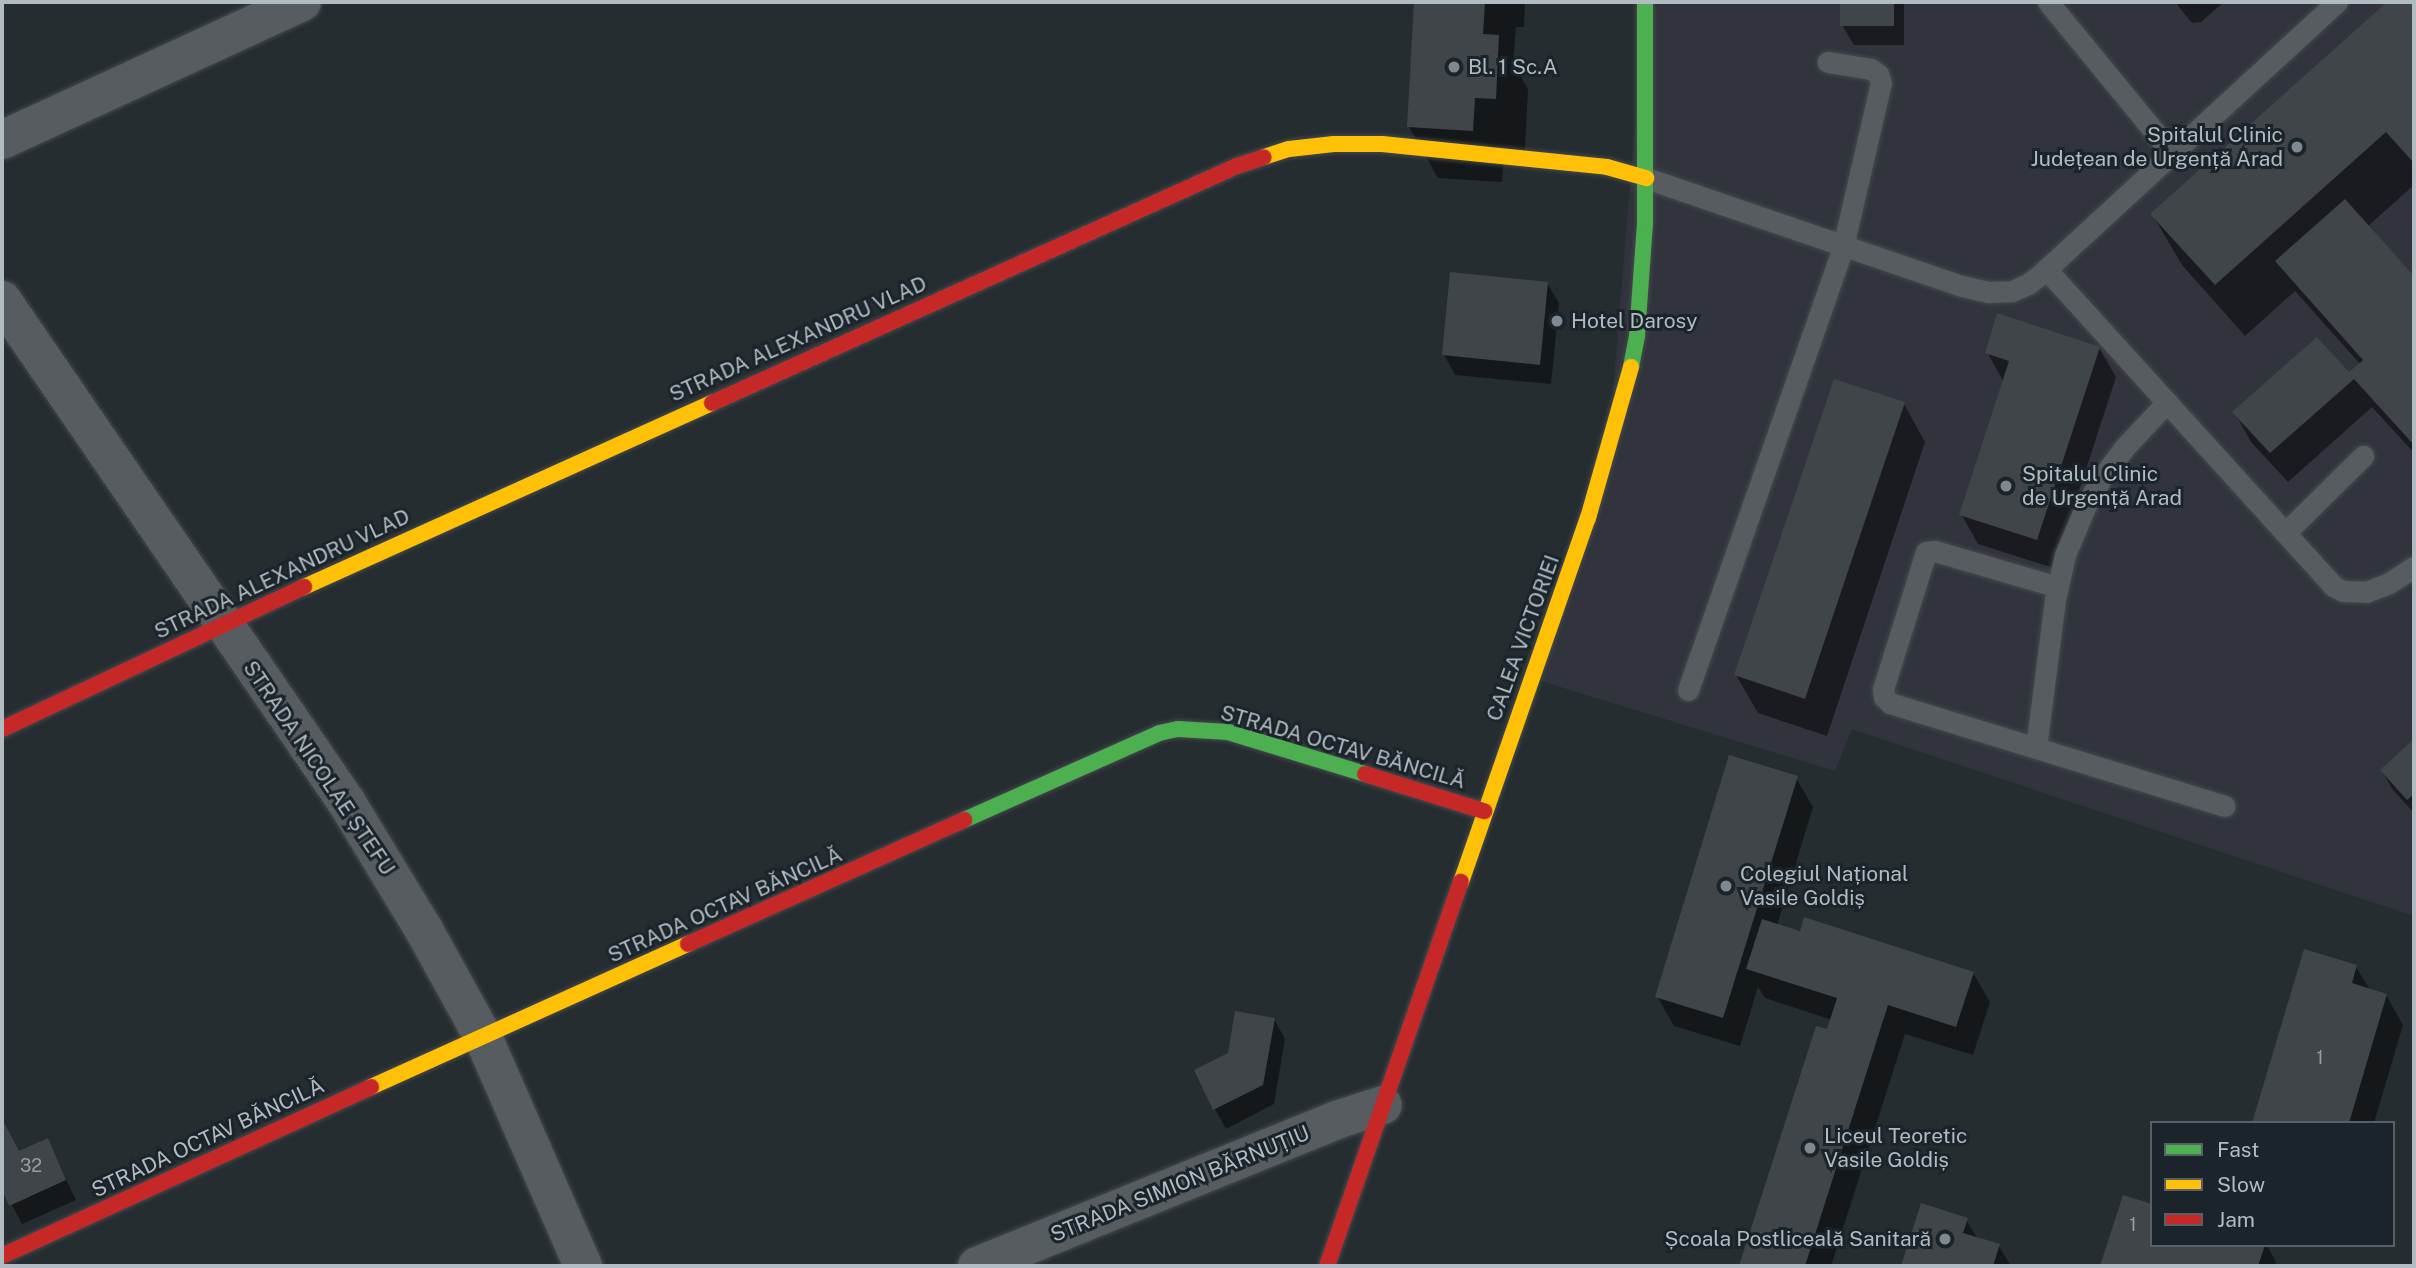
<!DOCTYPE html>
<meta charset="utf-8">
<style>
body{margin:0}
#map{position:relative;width:2416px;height:1268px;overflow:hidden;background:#262d31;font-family:"Public Sans",sans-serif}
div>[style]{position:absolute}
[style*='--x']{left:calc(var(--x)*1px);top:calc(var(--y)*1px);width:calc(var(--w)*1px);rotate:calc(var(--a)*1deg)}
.medical>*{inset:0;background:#31343d}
.shadow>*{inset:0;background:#0007}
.building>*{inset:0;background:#404549}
.roads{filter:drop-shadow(0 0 2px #44494c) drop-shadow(0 0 2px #44494c)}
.lane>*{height:21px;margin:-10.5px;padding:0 10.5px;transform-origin:10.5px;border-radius:10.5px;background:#565c60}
.street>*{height:38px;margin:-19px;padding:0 19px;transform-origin:19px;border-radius:19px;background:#565c60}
.fast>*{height:16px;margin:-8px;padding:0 8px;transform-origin:8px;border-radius:8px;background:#4caf50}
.slow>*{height:16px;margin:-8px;padding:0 8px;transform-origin:8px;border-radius:8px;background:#ffc107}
.jam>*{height:16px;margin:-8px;padding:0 8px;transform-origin:8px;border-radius:8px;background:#c62828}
.dots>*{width:19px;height:19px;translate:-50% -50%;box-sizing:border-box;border:4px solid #1b242a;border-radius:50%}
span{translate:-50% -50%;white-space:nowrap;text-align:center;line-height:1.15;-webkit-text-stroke:6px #1b242a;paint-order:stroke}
.number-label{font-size:18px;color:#949ea4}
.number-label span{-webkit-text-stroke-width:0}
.poi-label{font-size:21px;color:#b0bbc2}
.left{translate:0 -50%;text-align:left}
.right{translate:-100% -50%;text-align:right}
.street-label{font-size:21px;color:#b0bbc2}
.frame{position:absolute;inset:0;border:4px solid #b0bbc2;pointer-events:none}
.legend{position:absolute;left:2150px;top:1121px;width:245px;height:126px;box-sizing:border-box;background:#1b242a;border:2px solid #576067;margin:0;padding:9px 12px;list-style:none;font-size:21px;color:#b0bbc2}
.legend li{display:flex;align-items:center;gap:14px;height:35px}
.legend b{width:35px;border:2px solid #576067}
</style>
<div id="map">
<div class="medical">
<div style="clip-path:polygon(1645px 2px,2414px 2px,2414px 916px,1852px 729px,1835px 771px,1531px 678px,1608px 454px)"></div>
</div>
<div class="shadow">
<div style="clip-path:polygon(1415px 2px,1525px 2px,1524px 27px,1516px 27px,1513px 63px,1528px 89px,1525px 150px,1504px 149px,1502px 182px,1438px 178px,1409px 127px)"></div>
<div style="clip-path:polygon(1842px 2px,1904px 2px,1904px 45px,1854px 45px,1842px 25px)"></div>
<div style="clip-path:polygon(2175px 2px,2224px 2px,2201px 22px,2192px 23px)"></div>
<div style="clip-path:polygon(2389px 2px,2414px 2px,2414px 185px,2367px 227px,2414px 279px,2414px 453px,2372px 407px,2288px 482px,2251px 442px,2235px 413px,2349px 375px,2361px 365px,2295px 291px,2245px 336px,2182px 265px,2152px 214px)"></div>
<div style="clip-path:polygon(1547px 283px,1559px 303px,1551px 384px,1455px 375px,1444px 355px)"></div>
<div style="clip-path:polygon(2099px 348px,2116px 377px,2054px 568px,1978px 544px,1961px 514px,2003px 381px,1987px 352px)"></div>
<div style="clip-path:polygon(1904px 404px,1925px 442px,1827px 736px,1758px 713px,1736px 675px)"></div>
<div style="clip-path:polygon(2414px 742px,2414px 813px,2393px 790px,2382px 771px)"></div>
<div style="clip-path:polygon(1796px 778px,1813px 807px,1777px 925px,1973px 973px,1990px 1002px,1973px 1055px,1905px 1034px,1831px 1266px,1741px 1266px,1818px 1028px,1828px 1032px,1832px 1020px,1765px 998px,1758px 987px,1740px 1046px,1674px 1026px,1657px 996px)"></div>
<div style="clip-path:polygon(2356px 967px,2370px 990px,2386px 995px,2403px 1025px,2374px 1123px,2254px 1123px)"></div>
<div style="clip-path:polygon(1274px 1019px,1285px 1039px,1274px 1104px,1226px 1129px,1215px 1109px,1229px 1055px)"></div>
<div style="clip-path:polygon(2px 1121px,20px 1153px,47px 1141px,76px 1200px,22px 1224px,2px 1186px)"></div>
<div style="clip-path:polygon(2125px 1197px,2152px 1245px,2267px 1245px,2276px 1262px,2275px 1266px,2102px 1266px)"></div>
<div style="clip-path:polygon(1922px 1205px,1966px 1219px,1978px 1240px,1999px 1246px,2011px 1266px,1903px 1266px)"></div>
</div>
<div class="building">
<div style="clip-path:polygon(1414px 2px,1485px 2px,1483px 34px,1499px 35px,1496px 99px,1475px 98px,1473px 131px,1407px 127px)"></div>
<div style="clip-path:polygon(1840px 2px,1894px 2px,1894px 26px,1840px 26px)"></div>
<div style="clip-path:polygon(2387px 2px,2414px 2px,2414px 163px,2386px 132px,2215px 285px,2150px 214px)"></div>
<div style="clip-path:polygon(2345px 199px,2414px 276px,2414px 445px,2354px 379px,2270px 453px,2232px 412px,2317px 337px,2349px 372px,2363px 360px,2275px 261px)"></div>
<div style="clip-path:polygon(1450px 272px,1548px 282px,1540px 365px,1442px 355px)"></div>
<div style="clip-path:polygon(1997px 313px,2100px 347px,2037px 540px,1959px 515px,2009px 361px,1985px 353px)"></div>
<div style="clip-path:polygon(1834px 379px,1905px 402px,1805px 699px,1734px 675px)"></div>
<div style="clip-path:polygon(2414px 739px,2414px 794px,2407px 800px,2380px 770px)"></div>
<div style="clip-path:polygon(1729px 755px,1798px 776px,1723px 1018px,1655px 997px)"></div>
<div style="clip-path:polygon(1804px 917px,1974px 972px,1956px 1027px,1888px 1005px,1805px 1266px,1739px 1266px,1816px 1026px,1827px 1029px,1837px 998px,1746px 969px,1762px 919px,1800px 931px)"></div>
<div style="clip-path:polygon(2304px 949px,2357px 965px,2352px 983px,2387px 994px,2349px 1123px,2252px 1123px)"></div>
<div style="clip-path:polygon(1235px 1011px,1275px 1018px,1263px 1085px,1213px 1110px,1194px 1070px,1228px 1053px)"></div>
<div style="clip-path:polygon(2px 1119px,19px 1151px,48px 1138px,66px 1180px,9px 1206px,2px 1190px)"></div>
<div style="clip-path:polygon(2123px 1195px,2152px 1204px,2152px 1245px,2265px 1245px,2258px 1266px,2100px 1266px)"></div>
<div style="clip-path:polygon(1921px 1203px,1968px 1218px,1963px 1233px,2000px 1244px,1993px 1266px,1901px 1266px)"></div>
</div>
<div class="roads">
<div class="lane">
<div style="--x:2048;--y:2;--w:195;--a:50.6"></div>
<div style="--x:1646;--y:178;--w:334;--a:18.9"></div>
<div style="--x:1962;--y:286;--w:28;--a:13"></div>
<div style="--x:1989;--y:292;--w:23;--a:-2"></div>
<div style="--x:2012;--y:291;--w:17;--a:-24"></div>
<div style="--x:2028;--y:284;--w:16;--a:-38"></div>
<div style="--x:2041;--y:274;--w:402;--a:-42.6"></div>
<div style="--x:2046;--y:269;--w:428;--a:47.8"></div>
<div style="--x:2333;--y:586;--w:11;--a:27"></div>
<div style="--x:2343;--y:591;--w:23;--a:2"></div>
<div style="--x:2366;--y:592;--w:25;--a:-21"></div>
<div style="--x:2389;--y:583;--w:30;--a:-33"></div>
<div style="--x:2285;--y:533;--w:110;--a:-44.6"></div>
<div style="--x:2058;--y:587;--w:128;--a:-163.7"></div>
<div style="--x:1935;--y:551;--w:9;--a:174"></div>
<div style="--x:1926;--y:552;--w:144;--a:107.4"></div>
<div style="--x:1883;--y:689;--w:8;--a:83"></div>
<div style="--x:1884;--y:697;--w:8;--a:45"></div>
<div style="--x:1890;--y:703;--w:350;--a:17.1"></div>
<div style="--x:1688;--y:690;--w:469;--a:-70.7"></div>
<div style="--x:1843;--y:247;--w:168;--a:-77"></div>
<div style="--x:1881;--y:83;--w:9;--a:-108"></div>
<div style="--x:1878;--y:74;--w:9;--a:-144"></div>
<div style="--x:1871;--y:69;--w:44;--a:-170.8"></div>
<div style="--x:2036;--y:748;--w:149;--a:-82.7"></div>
<div style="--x:2055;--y:600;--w:46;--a:-77.5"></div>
<div style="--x:2065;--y:555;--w:54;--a:-67.2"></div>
<div style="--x:2086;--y:505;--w:34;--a:-60"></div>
<div style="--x:2103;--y:476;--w:35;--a:-53"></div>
<div style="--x:2124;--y:448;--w:63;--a:-46.9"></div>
</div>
<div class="street">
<div style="--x:2;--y:140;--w:330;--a:-24.7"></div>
<div style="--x:2;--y:300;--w:610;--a:55.55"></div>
<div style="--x:347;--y:803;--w:149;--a:58.8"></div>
<div style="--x:424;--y:930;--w:122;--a:61.1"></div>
<div style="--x:483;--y:1037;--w:250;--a:66.4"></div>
<div style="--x:977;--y:1266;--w:388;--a:-22.1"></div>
<div style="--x:1336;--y:1120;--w:49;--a:-17.7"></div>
</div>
<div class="fast">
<div style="--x:1631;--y:367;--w:33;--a:-79"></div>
<div style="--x:1637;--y:335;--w:112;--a:-85.9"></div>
<div style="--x:1645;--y:223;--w:221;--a:-90"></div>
<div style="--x:964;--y:820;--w:214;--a:-24"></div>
<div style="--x:1159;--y:733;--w:19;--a:-12"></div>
<div style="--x:1178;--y:729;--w:50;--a:3.4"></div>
<div style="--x:1228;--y:732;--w:143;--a:17"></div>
</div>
<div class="slow">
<div style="--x:1264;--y:157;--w:26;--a:-18"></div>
<div style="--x:1289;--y:149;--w:45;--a:-6.3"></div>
<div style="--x:1334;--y:144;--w:48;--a:0"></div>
<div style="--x:1382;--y:144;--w:226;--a:5.8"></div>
<div style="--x:1607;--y:167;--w:41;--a:15.8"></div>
<div style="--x:304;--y:587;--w:448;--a:-24.3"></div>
<div style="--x:1461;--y:882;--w:386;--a:-70.8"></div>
<div style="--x:1588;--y:518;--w:157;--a:-74.1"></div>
<div style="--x:371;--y:1087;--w:348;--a:-24.3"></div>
</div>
<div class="jam">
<div style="--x:712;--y:403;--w:576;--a:-24.3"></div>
<div style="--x:1237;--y:166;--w:28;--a:-18"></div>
<div style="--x:2;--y:729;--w:334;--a:-25.2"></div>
<div style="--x:1365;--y:774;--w:125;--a:17.3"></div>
<div style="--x:688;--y:944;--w:303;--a:-24.2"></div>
<div style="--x:2;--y:1256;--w:406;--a:-24.6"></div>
<div style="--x:1327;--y:1266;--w:407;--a:-70.8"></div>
</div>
</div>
<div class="dots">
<div style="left:1454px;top:67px;background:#80898f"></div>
<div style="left:2297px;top:147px;background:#80898f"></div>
<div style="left:1557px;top:321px;background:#80898f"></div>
<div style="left:2006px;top:486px;background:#80898f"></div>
<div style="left:1726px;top:886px;background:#80898f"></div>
<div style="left:1810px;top:1148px;background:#80898f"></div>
<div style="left:1945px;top:1239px;background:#80898f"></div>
</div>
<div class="number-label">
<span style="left:2320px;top:1058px">1</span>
<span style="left:31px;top:1166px">32</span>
<span style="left:2133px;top:1225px">1</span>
</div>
<div class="poi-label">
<span class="left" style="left:1468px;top:67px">Bl. 1 Sc.A</span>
<span class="right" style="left:2283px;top:147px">Spitalul Clinic<br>Județean de Urgență Arad</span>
<span class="left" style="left:1571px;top:321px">Hotel Darosy</span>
<span class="left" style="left:2022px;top:486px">Spitalul Clinic<br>de Urgență Arad</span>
<span class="left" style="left:1740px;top:886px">Colegiul Național<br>Vasile Goldiș</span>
<span class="left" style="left:1824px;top:1148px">Liceul Teoretic<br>Vasile Goldiș</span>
<span class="right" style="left:1931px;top:1239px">Școala Postliceală Sanitară</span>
</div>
<div class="street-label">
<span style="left:798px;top:339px;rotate:-24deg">STRADA ALEXANDRU VLAD</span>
<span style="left:282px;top:574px;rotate:-25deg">STRADA ALEXANDRU VLAD</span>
<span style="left:1523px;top:638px;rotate:-70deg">CALEA VICTORIEI</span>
<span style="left:1343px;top:747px;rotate:16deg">STRADA OCTAV BĂNCILĂ</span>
<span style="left:319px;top:768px;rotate:56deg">STRADA NICOLAE ȘTEFU</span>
<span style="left:725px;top:905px;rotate:-24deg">STRADA OCTAV BĂNCILĂ</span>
<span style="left:208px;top:1138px;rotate:-25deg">STRADA OCTAV BĂNCILĂ</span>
<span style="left:1180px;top:1184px;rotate:-22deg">STRADA SIMION BĂRNUȚIU</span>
</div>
<div class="frame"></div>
<ul class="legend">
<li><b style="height:9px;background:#4caf50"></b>Fast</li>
<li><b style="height:9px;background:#ffc107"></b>Slow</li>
<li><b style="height:9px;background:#c62828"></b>Jam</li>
</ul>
</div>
